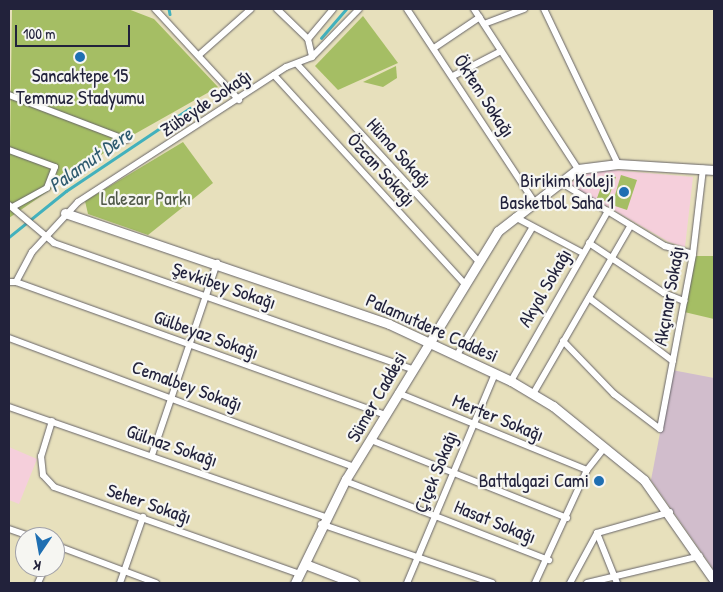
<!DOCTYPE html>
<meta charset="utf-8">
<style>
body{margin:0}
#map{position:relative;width:723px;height:592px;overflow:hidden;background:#e7e0bc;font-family:"Patrick Hand",sans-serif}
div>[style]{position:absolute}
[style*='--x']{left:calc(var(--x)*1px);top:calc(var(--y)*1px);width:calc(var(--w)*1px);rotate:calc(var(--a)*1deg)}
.built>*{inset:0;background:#f5cfdb}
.industrial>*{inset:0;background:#d1bdcc}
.green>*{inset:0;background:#a5be64}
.stream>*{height:2.5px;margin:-1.25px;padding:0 1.25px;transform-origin:1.25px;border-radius:1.25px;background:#42b1bd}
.roads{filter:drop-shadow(0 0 1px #676468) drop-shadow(0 0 1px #676468)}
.street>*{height:6px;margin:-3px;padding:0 3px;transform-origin:3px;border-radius:3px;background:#fff}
.secondary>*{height:9px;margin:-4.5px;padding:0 4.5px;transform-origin:4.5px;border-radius:4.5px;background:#fff}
.dots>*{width:14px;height:14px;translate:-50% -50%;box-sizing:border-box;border:2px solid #f6f6f2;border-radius:50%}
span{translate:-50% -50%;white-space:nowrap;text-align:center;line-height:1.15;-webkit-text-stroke:4.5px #f6f6f2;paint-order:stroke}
.poi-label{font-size:19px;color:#22223b}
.right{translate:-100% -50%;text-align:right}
.street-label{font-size:19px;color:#22223b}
.park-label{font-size:19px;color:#505949}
.water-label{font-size:20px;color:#2f5b6f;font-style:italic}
.frame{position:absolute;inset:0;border:10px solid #22223b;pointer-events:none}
.north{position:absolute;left:15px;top:527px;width:50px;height:50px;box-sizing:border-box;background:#f6f6f2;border:1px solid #a1a1a9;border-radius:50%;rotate:192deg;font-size:14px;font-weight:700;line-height:20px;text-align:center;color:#22223b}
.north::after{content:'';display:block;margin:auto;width:18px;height:22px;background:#1f6fb2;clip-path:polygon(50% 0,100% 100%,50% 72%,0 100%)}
.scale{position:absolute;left:15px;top:25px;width:115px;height:22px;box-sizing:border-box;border:2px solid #22223b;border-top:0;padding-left:6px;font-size:15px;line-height:18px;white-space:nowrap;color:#22223b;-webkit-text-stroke:4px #f6f6f2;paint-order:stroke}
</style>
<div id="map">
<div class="built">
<div style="clip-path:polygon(612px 170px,693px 177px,685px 247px,669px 242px,569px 184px,584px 174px)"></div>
<div style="clip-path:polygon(9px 447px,37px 459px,19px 504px,9px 500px)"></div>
</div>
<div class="industrial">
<div style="clip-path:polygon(672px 370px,714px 378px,714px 570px,651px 480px)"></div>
</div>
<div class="green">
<div style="clip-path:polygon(12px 9px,128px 9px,154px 19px,218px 87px,117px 144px,9px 218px)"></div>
<div style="clip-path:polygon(363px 16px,398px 63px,338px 90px,315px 66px)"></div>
<div style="clip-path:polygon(396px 66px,397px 78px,383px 87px,363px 82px)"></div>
<div style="clip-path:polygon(183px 142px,213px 183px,148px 235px,88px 214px,85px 201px)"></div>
<div style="clip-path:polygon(606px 173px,616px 177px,607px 202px,597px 198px)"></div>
<div style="clip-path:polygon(621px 175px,637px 180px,627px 210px,612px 205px)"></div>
<div style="clip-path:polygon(692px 256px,714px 256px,714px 319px,680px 311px)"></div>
</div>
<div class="stream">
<div style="--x:169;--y:9;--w:5;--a:79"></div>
<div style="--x:321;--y:38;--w:38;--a:-49"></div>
<div style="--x:9;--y:237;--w:73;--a:-38.9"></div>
<div style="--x:66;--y:191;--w:149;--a:-33.8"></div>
</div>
<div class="roads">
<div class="street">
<div style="--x:155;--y:9;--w:124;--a:47.3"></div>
<div style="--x:277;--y:9;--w:43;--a:44.1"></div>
<div style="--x:407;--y:9;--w:229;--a:56.6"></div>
<div style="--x:474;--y:9;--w:191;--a:57"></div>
<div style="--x:544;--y:9;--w:172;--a:64.5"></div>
<div style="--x:484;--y:24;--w:43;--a:-20.6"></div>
<div style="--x:308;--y:39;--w:39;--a:-50"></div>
<div style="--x:308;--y:39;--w:18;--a:77"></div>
<div style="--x:434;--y:48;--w:55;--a:-34"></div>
<div style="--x:199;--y:55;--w:69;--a:-41.5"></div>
<div style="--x:297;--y:64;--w:269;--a:47.4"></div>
<div style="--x:274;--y:75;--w:283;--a:47.6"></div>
<div style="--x:453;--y:76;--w:54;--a:-27.5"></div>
<div style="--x:9;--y:95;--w:126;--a:20.9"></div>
<div style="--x:9;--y:150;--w:49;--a:20.3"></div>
<div style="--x:55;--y:167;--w:22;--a:111"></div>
<div style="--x:47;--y:188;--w:38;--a:151"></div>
<div style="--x:560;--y:182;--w:123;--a:31.4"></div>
<div style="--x:665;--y:246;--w:29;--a:16"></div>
<div style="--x:9;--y:205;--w:59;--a:40.2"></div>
<div style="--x:54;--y:243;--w:379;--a:19.4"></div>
<div style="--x:515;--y:217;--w:77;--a:27.9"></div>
<div style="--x:589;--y:243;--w:90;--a:33.7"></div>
<div style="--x:664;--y:293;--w:22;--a:22"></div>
<div style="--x:9;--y:282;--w:7;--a:0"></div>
<div style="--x:16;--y:282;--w:34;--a:-62"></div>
<div style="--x:32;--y:252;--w:68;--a:-47.4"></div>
<div style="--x:78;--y:202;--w:248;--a:-33"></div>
<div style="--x:286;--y:67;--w:28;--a:-21"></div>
<div style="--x:312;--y:57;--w:67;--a:-45.6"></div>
<div style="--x:16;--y:282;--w:392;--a:19.8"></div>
<div style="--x:589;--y:298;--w:105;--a:36.9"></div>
<div style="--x:9;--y:338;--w:368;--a:20.5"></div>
<div style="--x:563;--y:341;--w:74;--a:46.1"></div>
<div style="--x:614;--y:394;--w:58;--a:37.3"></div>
<div style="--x:660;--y:429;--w:178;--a:-79.3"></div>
<div style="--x:693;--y:254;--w:86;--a:-83.3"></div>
<div style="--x:457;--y:355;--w:147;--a:-59.4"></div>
<div style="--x:511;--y:381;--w:196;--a:-60.3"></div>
<div style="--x:398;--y:393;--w:204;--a:22.2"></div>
<div style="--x:533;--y:394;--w:195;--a:-59.9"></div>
<div style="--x:9;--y:407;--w:335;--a:19.2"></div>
<div style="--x:52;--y:421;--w:37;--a:107"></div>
<div style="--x:41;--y:456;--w:19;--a:84"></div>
<div style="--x:43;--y:475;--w:16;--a:47"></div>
<div style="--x:54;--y:487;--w:261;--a:19.5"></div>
<div style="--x:371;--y:440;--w:211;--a:21.7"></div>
<div style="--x:152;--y:455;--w:203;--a:-71.3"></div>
<div style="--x:345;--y:481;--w:219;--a:21.2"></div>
<div style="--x:321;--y:524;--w:181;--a:19"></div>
<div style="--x:9;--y:529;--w:24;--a:19"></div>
<div style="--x:597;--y:533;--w:76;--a:-16"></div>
<div style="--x:597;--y:533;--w:54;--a:68.2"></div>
<div style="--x:55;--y:545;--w:108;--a:20.6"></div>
<div style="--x:38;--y:583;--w:17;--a:-66"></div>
<div style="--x:120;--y:583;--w:70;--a:-70.8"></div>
<div style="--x:407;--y:583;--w:227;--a:-67.2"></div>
<div style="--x:535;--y:583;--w:124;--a:-65.3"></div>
<div style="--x:587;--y:470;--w:29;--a:-52"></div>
<div style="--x:570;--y:583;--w:57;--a:-61.6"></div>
<div style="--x:587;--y:583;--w:116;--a:-13.4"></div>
</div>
<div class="secondary">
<div style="--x:65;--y:213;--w:342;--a:18.9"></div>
<div style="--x:389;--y:324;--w:135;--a:25"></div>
<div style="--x:511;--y:381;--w:49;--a:30.8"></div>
<div style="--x:553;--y:406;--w:117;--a:39.1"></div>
<div style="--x:644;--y:480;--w:122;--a:55"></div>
<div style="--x:305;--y:564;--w:53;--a:21.2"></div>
<div style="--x:295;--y:583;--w:116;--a:-63.9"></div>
<div style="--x:346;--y:479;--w:291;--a:-58.5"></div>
<div style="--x:498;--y:231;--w:101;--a:-37.8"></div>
<div style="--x:578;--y:169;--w:40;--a:-7.1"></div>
<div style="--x:618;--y:164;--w:96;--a:3.6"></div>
</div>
</div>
<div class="dots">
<div style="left:80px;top:57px;background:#1f6fb2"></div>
<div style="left:624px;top:192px;background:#1f6fb2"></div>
<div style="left:599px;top:481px;background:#1f6fb2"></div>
</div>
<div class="poi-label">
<span style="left:80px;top:87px">Sancaktepe 15<br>Temmuz Stadyumu</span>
<span class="right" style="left:614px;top:192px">Birikim Koleji<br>Basketbol Saha 1</span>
<span class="right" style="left:589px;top:481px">Battalgazi Cami</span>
</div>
<div class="street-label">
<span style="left:484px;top:96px;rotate:57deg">Öktem Sokağı</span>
<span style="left:206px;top:103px;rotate:-34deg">Zübeyde Sokağı</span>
<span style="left:399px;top:153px;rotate:48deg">Hüma Sokağı</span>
<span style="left:381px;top:170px;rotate:48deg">Özcan Sokağı</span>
<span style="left:224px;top:286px;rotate:19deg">Şevkibey Sokağı</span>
<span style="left:545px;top:288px;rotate:-60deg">Akyol Sokağı</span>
<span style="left:669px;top:296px;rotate:-80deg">Akçınar Sokağı</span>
<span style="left:432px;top:328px;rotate:24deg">Palamutdere Caddesi</span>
<span style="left:206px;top:335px;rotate:20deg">Gülbeyaz Sokağı</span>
<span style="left:187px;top:386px;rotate:20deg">Cemalbey Sokağı</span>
<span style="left:377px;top:397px;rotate:-60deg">Sümer Caddesi</span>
<span style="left:498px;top:418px;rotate:22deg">Merter Sokağı</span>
<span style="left:172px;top:446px;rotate:19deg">Gülnaz Sokağı</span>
<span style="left:436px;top:472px;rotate:-68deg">Çiçek Sokağı</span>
<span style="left:149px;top:504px;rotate:19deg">Seher Sokağı</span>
<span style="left:495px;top:522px;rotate:22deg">Hasat Sokağı</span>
</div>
<div class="park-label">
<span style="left:146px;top:199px">Lalezar Parkı</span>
</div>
<div class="water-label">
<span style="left:90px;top:159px;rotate:-35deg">Palamut Dere</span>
</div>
<div class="frame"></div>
<div class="north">K</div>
<div class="scale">100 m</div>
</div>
